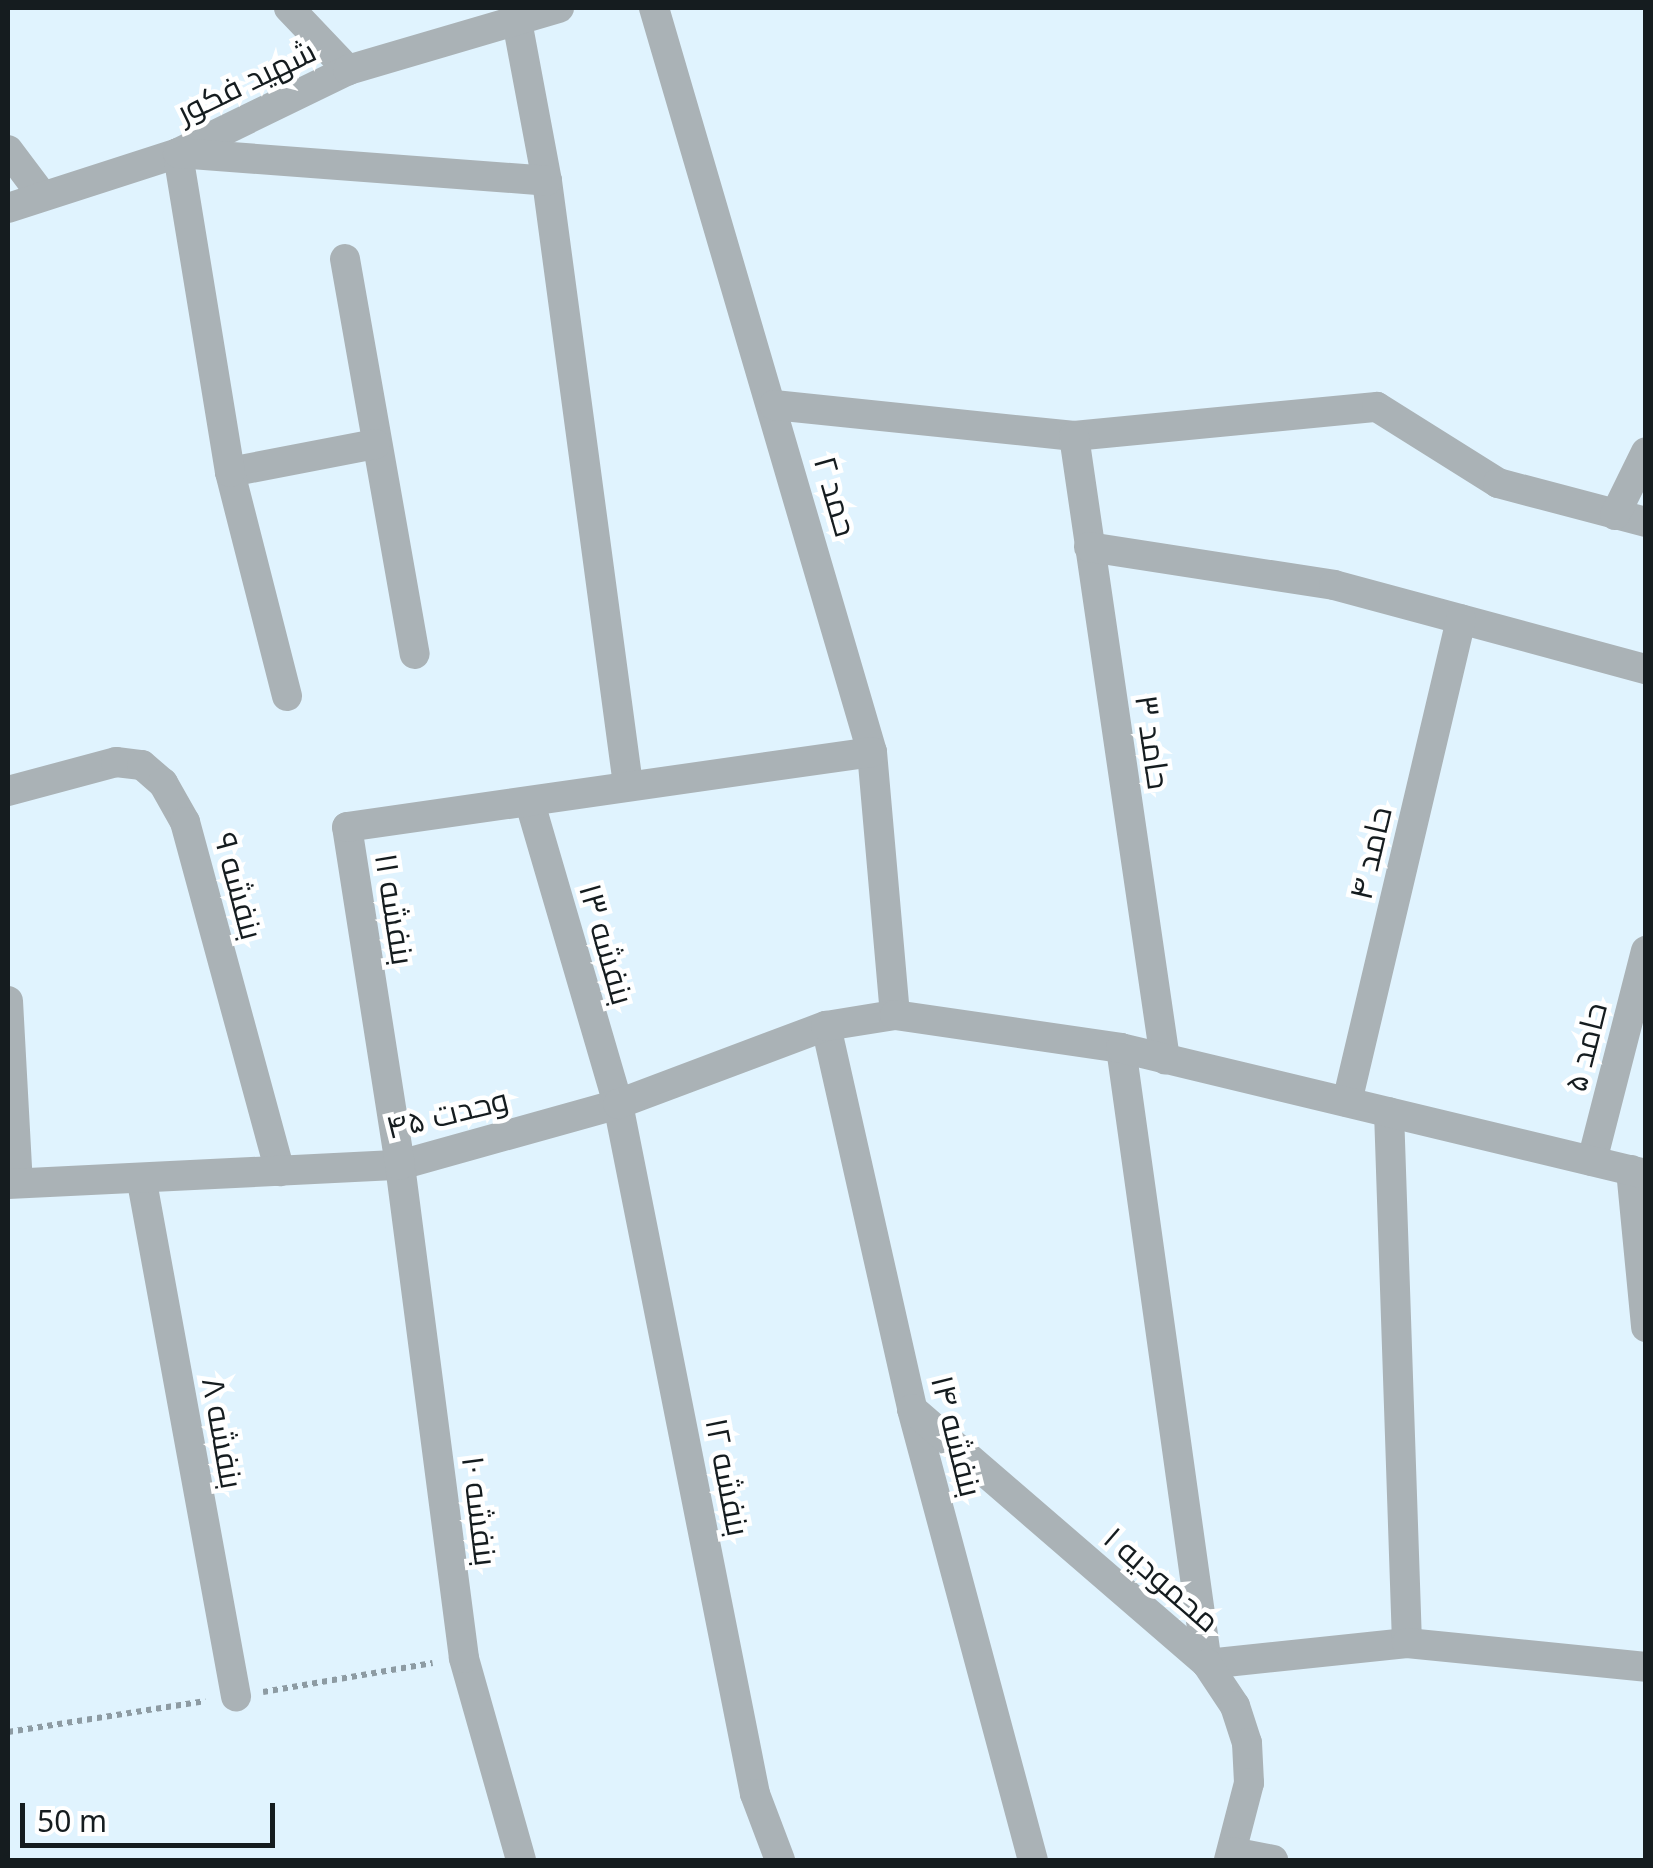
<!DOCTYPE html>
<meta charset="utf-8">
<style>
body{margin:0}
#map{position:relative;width:1653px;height:1868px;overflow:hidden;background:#e0f3fe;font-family:"Noto Sans",Cairo,sans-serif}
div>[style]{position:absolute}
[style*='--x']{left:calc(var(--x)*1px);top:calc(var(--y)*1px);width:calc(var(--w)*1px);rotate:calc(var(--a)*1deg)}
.path>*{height:6px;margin-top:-3px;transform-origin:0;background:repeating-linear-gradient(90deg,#8d9ba3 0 5px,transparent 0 10px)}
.street>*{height:30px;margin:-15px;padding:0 15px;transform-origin:15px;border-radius:15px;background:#aab2b6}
span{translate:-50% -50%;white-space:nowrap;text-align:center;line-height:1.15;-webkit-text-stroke:9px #fff;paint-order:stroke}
.street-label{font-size:32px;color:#151c1f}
.frame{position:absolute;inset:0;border:10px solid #151c1f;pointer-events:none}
.scale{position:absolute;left:20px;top:1803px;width:255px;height:45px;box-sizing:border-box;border:5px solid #151c1f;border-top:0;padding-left:12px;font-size:30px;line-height:35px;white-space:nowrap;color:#151c1f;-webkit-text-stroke:8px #fff;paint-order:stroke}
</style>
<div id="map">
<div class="path">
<div style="--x:263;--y:1692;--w:172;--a:-9.7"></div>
<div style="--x:8;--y:1732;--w:200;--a:-8.9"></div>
</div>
<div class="street">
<div style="--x:289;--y:8;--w:86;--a:46.4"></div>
<div style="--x:654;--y:8;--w:775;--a:73.67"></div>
<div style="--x:872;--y:752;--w:264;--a:85"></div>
<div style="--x:517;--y:21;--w:163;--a:79.4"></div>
<div style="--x:547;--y:181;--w:609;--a:82.36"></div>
<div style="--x:8;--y:150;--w:55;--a:53.1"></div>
<div style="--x:8;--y:208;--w:179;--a:-17.9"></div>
<div style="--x:178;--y:153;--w:189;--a:-26"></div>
<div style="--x:348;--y:70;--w:220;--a:-16.4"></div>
<div style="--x:345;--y:259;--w:401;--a:80"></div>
<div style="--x:774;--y:405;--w:302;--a:5.9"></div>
<div style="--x:1074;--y:436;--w:304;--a:-5.5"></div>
<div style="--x:1377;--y:407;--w:143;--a:32.1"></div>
<div style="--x:1498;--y:483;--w:153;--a:14.8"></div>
<div style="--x:1074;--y:436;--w:630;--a:81.69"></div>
<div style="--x:230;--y:472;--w:148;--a:-10.9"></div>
<div style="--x:1615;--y:515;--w:70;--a:-63.8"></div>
<div style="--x:1089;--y:547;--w:248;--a:8.8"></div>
<div style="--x:1334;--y:585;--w:323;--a:15.1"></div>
<div style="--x:287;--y:696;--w:231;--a:-104.3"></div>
<div style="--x:230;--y:472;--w:323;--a:-99.3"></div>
<div style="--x:178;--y:153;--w:370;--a:4.3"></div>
<div style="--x:8;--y:791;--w:112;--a:-15"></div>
<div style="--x:116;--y:762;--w:26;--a:7"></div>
<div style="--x:142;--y:765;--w:28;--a:41"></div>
<div style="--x:163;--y:783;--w:45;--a:60.6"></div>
<div style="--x:185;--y:822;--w:362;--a:74.8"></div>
<div style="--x:530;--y:803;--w:314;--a:73.7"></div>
<div style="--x:618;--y:1104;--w:703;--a:78.77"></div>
<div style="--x:755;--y:1794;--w:71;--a:69.3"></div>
<div style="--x:8;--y:1001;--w:182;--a:86.9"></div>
<div style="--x:826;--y:1026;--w:393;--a:77.3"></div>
<div style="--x:912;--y:1409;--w:467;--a:75"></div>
<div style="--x:1121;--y:1048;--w:622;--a:82.05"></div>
<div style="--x:1207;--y:1664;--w:201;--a:-6"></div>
<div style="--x:1407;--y:1643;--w:531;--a:-91.94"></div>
<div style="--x:1347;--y:1102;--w:496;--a:-76.7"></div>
<div style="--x:1592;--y:1161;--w:217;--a:-75.6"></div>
<div style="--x:1631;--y:1170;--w:158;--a:84.5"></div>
<div style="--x:142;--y:1182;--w:523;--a:79.64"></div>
<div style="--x:8;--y:1184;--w:392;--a:-2.8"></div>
<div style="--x:400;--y:1165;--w:226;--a:-15.6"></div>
<div style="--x:618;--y:1104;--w:222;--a:-20.6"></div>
<div style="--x:826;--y:1026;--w:70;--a:-9.1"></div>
<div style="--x:895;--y:1015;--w:228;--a:8.3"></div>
<div style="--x:1121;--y:1048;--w:540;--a:13.5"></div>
<div style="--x:912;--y:1409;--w:390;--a:40.8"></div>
<div style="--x:1207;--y:1664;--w:50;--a:56.3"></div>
<div style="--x:1235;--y:1706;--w:39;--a:72"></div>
<div style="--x:1247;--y:1743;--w:40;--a:87.1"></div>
<div style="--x:1249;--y:1783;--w:80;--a:104.6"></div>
<div style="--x:1407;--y:1643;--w:240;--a:5.7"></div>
<div style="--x:1232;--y:1852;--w:42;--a:11"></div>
<div style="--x:521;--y:1860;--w:210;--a:-105.8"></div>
<div style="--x:464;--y:1658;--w:497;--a:-97.4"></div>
<div style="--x:400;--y:1165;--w:342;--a:-98.9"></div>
<div style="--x:347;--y:827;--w:530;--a:-8.13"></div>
</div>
<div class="street-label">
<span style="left:246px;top:81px;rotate:-26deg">شهید فکور</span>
<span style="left:836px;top:496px;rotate:74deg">حمد ۲</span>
<span style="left:1153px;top:742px;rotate:82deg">حامد ۳</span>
<span style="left:1370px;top:853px;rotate:-77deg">حامد ۴</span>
<span style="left:239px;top:886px;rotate:75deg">بنفشه ۹</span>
<span style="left:395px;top:909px;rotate:81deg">بنفشه ۱۱</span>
<span style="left:607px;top:944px;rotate:74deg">بنفشه ۱۳</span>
<span style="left:1585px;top:1047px;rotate:-76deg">حامد ۵</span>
<span style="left:447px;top:1113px;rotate:-14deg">وحدت ۴۵</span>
<span style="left:223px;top:1433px;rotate:80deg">بنفشه ۸</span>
<span style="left:957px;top:1436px;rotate:76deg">بنفشه ۱۴</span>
<span style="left:728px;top:1477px;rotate:79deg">بنفشه ۱۲</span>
<span style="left:480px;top:1511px;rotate:83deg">بنفشه ۱۰</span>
<span style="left:1162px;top:1579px;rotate:41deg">محمودیه ۱</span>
</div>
<div class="frame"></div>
<div class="scale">50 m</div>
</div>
